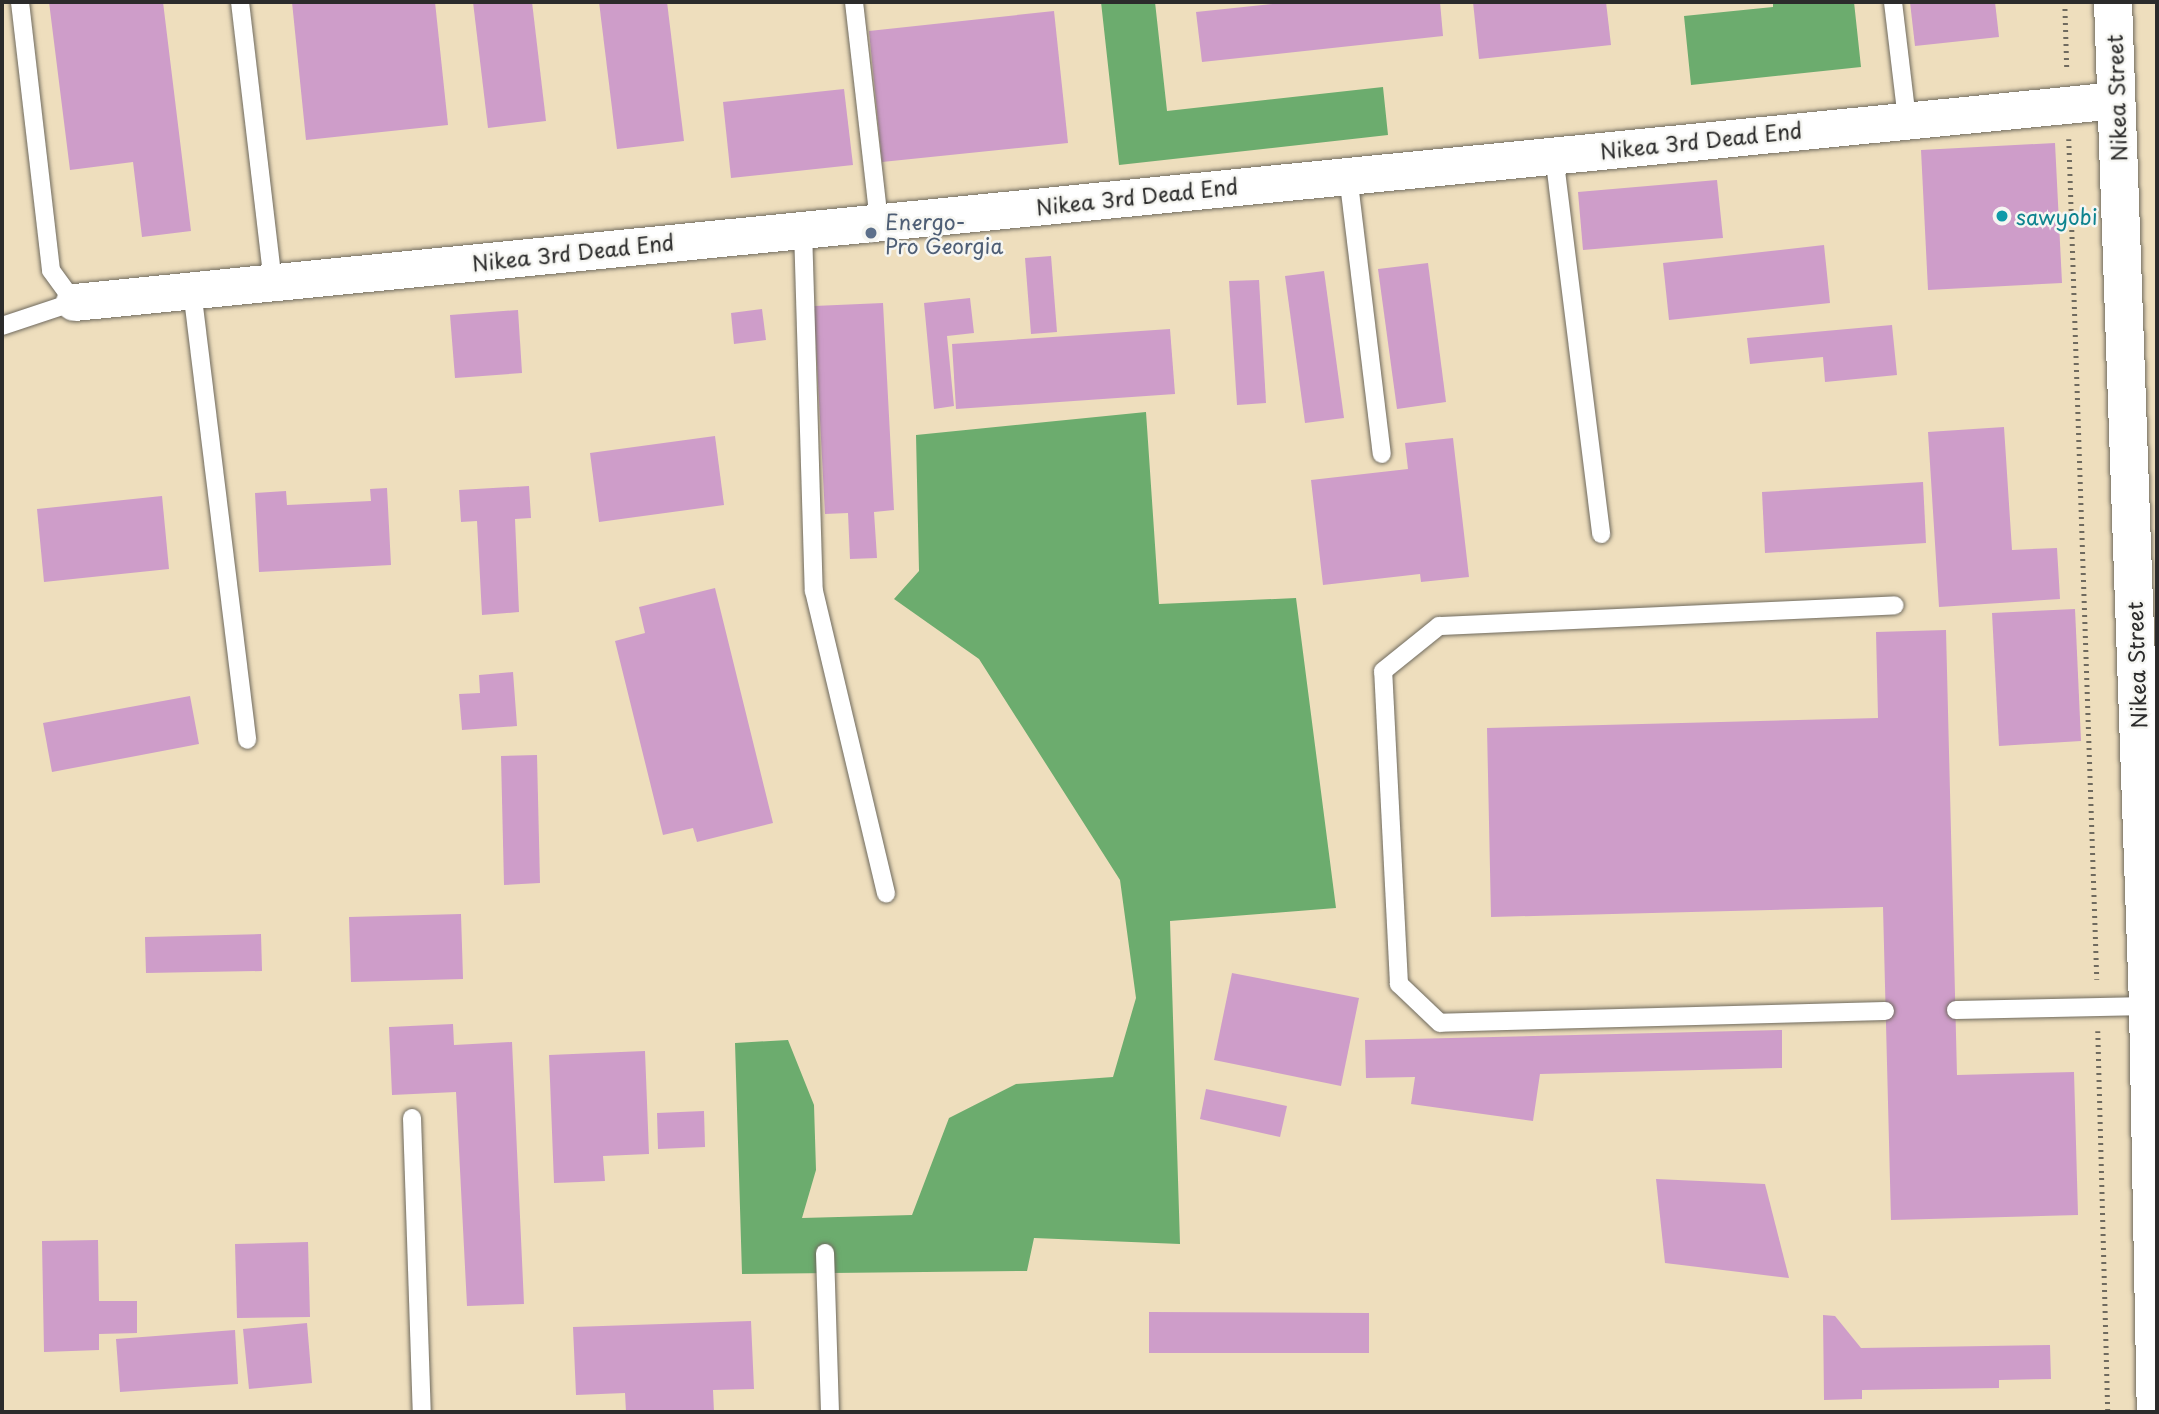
<!DOCTYPE html>
<style>
body{margin:0}
#map{position:relative;width:2159px;height:1414px;overflow:hidden;background:#eedebd;font-family:"Playpen Sans",sans-serif}
div>[style]{position:absolute}
[style*='--x']{left:calc(var(--x)*1px);top:calc(var(--y)*1px);width:calc(var(--w)*1px);rotate:calc(var(--a)*1deg)}
.forest>*{inset:0;background:#6cac6e}
.building>*{inset:0;background:#ce9dc9}
.path>*{height:4.5px;margin-top:-2.25px;transform-origin:0;background:repeating-linear-gradient(90deg,#6f6a5e 0 2px,transparent 0 7px)}
.roads{filter:drop-shadow(0 0 2px #6f6a5e) drop-shadow(0 0 2px #6f6a5e)}
.service>*{height:18px;margin:-9px;padding:0 9px;transform-origin:9px;border-radius:9px;background:#fff}
.minor>*{height:37px;margin:-18.5px;padding:0 18.5px;transform-origin:18.5px;border-radius:18.5px;background:#fff}
.primary>*{height:38px;margin:-19px;padding:0 19px;transform-origin:19px;border-radius:19px;background:#fff}
.dots>*{width:19px;height:19px;translate:-50% -50%;box-sizing:border-box;border:4px solid #f6f6f2;border-radius:50%}
span{translate:-50% -50%;white-space:nowrap;text-align:center;line-height:1.15;-webkit-text-stroke:5px #f6f6f2;paint-order:stroke}
.street-label{font-size:21px;color:#2b2b2b}
.culture-label{font-size:21px;color:#0d838f}
.left{translate:0 -50%;text-align:left}
.service-label{font-size:21px;color:#4e5e75}
.frame{position:absolute;inset:0;border:4px solid #2b2b2b;pointer-events:none}
</style>
<div id="map">
<div class="forest">
<div style="clip-path:polygon(1101px 2px,1155px 2px,1167px 111px,1383px 87px,1388px 135px,1119px 165px)"></div>
<div style="clip-path:polygon(1773px 2px,1854px 2px,1861px 67px,1691px 85px,1684px 16px,1773px 7px)"></div>
<div style="clip-path:polygon(1146px 412px,1159px 604px,1296px 598px,1336px 908px,1170px 921px,1180px 1244px,1034px 1238px,1027px 1271px,742px 1274px,735px 1043px,788px 1040px,814px 1105px,816px 1170px,802px 1218px,912px 1215px,949px 1118px,1016px 1084px,1113px 1077px,1136px 998px,1120px 880px,979px 659px,894px 599px,919px 571px,916px 435px)"></div>
</div>
<div class="building">
<div style="clip-path:polygon(49px 2px,163px 2px,191px 231px,142px 237px,133px 162px,70px 170px)"></div>
<div style="clip-path:polygon(292px 2px,435px 2px,448px 125px,306px 140px)"></div>
<div style="clip-path:polygon(473px 2px,532px 2px,546px 121px,488px 128px)"></div>
<div style="clip-path:polygon(599px 2px,667px 2px,684px 141px,617px 149px)"></div>
<div style="clip-path:polygon(1292px 2px,1440px 2px,1443px 36px,1202px 62px,1196px 12px)"></div>
<div style="clip-path:polygon(1473px 2px,1606px 2px,1611px 45px,1479px 59px)"></div>
<div style="clip-path:polygon(1910px 2px,1995px 2px,1999px 37px,1915px 46px)"></div>
<div style="clip-path:polygon(1054px 11px,1068px 143px,882px 162px,869px 31px)"></div>
<div style="clip-path:polygon(844px 89px,853px 165px,731px 178px,723px 102px)"></div>
<div style="clip-path:polygon(2055px 143px,2062px 283px,1928px 290px,1921px 150px)"></div>
<div style="clip-path:polygon(1717px 180px,1723px 238px,1583px 250px,1578px 192px)"></div>
<div style="clip-path:polygon(1824px 245px,1830px 303px,1669px 320px,1663px 263px)"></div>
<div style="clip-path:polygon(1051px 256px,1057px 332px,1031px 334px,1025px 258px)"></div>
<div style="clip-path:polygon(1428px 263px,1446px 402px,1397px 409px,1378px 269px)"></div>
<div style="clip-path:polygon(1324px 271px,1344px 418px,1305px 423px,1285px 276px)"></div>
<div style="clip-path:polygon(1259px 280px,1266px 403px,1237px 405px,1229px 281px)"></div>
<div style="clip-path:polygon(970px 298px,974px 333px,947px 336px,954px 406px,934px 409px,924px 303px)"></div>
<div style="clip-path:polygon(883px 303px,894px 510px,874px 512px,877px 558px,850px 559px,848px 513px,825px 514px,814px 306px)"></div>
<div style="clip-path:polygon(762px 309px,766px 340px,734px 344px,731px 313px)"></div>
<div style="clip-path:polygon(518px 310px,522px 373px,455px 378px,450px 315px)"></div>
<div style="clip-path:polygon(1892px 325px,1897px 375px,1825px 382px,1823px 357px,1750px 364px,1747px 338px)"></div>
<div style="clip-path:polygon(1170px 329px,1175px 394px,956px 409px,952px 344px)"></div>
<div style="clip-path:polygon(2004px 427px,2012px 550px,2057px 548px,2060px 599px,1939px 607px,1928px 432px)"></div>
<div style="clip-path:polygon(715px 436px,724px 505px,599px 522px,590px 453px)"></div>
<div style="clip-path:polygon(1453px 438px,1469px 577px,1421px 582px,1420px 574px,1323px 585px,1311px 480px,1408px 469px,1405px 443px)"></div>
<div style="clip-path:polygon(1923px 482px,1926px 543px,1765px 553px,1762px 492px)"></div>
<div style="clip-path:polygon(529px 486px,531px 518px,515px 519px,519px 612px,482px 615px,477px 521px,461px 522px,459px 490px)"></div>
<div style="clip-path:polygon(387px 488px,391px 565px,259px 572px,255px 493px,286px 491px,287px 505px,371px 501px,370px 489px)"></div>
<div style="clip-path:polygon(162px 496px,169px 569px,44px 582px,37px 509px)"></div>
<div style="clip-path:polygon(715px 588px,773px 823px,697px 842px,693px 828px,663px 835px,615px 641px,645px 633px,639px 607px)"></div>
<div style="clip-path:polygon(2075px 609px,2081px 741px,1999px 746px,1992px 613px)"></div>
<div style="clip-path:polygon(1946px 630px,1957px 1075px,2074px 1072px,2078px 1215px,1891px 1220px,1883px 907px,1491px 917px,1487px 728px,1878px 718px,1876px 632px)"></div>
<div style="clip-path:polygon(513px 672px,517px 726px,462px 730px,459px 694px,480px 693px,479px 675px)"></div>
<div style="clip-path:polygon(190px 696px,199px 744px,52px 772px,43px 723px)"></div>
<div style="clip-path:polygon(537px 755px,540px 883px,504px 885px,501px 756px)"></div>
<div style="clip-path:polygon(461px 914px,463px 979px,351px 982px,349px 917px)"></div>
<div style="clip-path:polygon(261px 934px,262px 971px,146px 973px,145px 937px)"></div>
<div style="clip-path:polygon(1232px 973px,1359px 998px,1341px 1086px,1214px 1060px)"></div>
<div style="clip-path:polygon(453px 1024px,454px 1045px,512px 1042px,524px 1304px,467px 1306px,456px 1092px,392px 1095px,389px 1027px)"></div>
<div style="clip-path:polygon(1782px 1030px,1782px 1068px,1540px 1074px,1533px 1121px,1411px 1104px,1415px 1077px,1366px 1078px,1365px 1040px)"></div>
<div style="clip-path:polygon(645px 1051px,649px 1154px,603px 1156px,605px 1181px,554px 1183px,549px 1055px)"></div>
<div style="clip-path:polygon(1206px 1089px,1287px 1106px,1280px 1137px,1200px 1119px)"></div>
<div style="clip-path:polygon(704px 1111px,705px 1147px,658px 1149px,657px 1113px)"></div>
<div style="clip-path:polygon(1656px 1179px,1765px 1184px,1789px 1278px,1665px 1263px)"></div>
<div style="clip-path:polygon(98px 1240px,99px 1301px,137px 1301px,137px 1333px,99px 1334px,99px 1350px,44px 1352px,42px 1241px)"></div>
<div style="clip-path:polygon(308px 1242px,310px 1317px,237px 1318px,235px 1244px)"></div>
<div style="clip-path:polygon(1149px 1312px,1369px 1313px,1369px 1353px,1149px 1353px)"></div>
<div style="clip-path:polygon(1823px 1315px,1835px 1316px,1861px 1348px,2050px 1345px,2051px 1379px,1999px 1380px,1999px 1388px,1862px 1390px,1862px 1399px,1824px 1400px)"></div>
<div style="clip-path:polygon(751px 1321px,754px 1389px,713px 1390px,714px 1412px,626px 1412px,625px 1393px,576px 1395px,573px 1327px)"></div>
<div style="clip-path:polygon(307px 1323px,312px 1383px,249px 1389px,243px 1329px)"></div>
<div style="clip-path:polygon(235px 1330px,238px 1384px,120px 1392px,116px 1339px)"></div>
</div>
<div class="path">
<div style="--x:2065;--y:2;--w:69;--a:88.3"></div>
<div style="--x:2069;--y:139;--w:841;--a:88.09"></div>
<div style="--x:2098;--y:1031;--w:381;--a:88.5"></div>
</div>
<div class="roads">
<div class="service">
<div style="--x:240;--y:2;--w:282;--a:83.3"></div>
<div style="--x:854;--y:2;--w:221;--a:83.5"></div>
<div style="--x:1893;--y:2;--w:119;--a:83.2"></div>
<div style="--x:1554;--y:155;--w:382;--a:82.9"></div>
<div style="--x:1348;--y:175;--w:281;--a:83.1"></div>
<div style="--x:803;--y:229;--w:362;--a:88.3"></div>
<div style="--x:814;--y:591;--w:311;--a:76.6"></div>
<div style="--x:192;--y:290;--w:453;--a:83"></div>
<div style="--x:2;--y:326;--w:76;--a:-18.4"></div>
<div style="--x:74;--y:302;--w:39;--a:-126"></div>
<div style="--x:51;--y:270;--w:270;--a:-96.6"></div>
<div style="--x:1956;--y:1010;--w:192;--a:-1.2"></div>
<div style="--x:1885;--y:1011;--w:445;--a:178.5"></div>
<div style="--x:1440;--y:1023;--w:57;--a:-136.4"></div>
<div style="--x:1399;--y:984;--w:313;--a:-92.9"></div>
<div style="--x:1383;--y:671;--w:72;--a:-38.8"></div>
<div style="--x:1439;--y:626;--w:456;--a:-2.6"></div>
<div style="--x:412;--y:1118;--w:294;--a:88.1"></div>
<div style="--x:825;--y:1253;--w:159;--a:88.2"></div>
</div>
<div class="minor">
<div style="--x:74;--y:302;--w:2052;--a:-5.65"></div>
</div>
<div class="primary">
<div style="--x:2113;--y:2;--w:1005;--a:88"></div>
<div style="--x:2148;--y:1006;--w:406;--a:88.9"></div>
</div>
</div>
<div class="dots">
<div style="left:2002px;top:216px;background:#0f9aa8"></div>
<div style="left:871px;top:233px;background:#5c6f8a"></div>
</div>
<div class="street-label">
<span style="left:2116px;top:98px;rotate:-92deg">Nikea Street</span>
<span style="left:1701px;top:140px;rotate:-6deg">Nikea 3rd Dead End</span>
<span style="left:1137px;top:196px;rotate:-6deg">Nikea 3rd Dead End</span>
<span style="left:573px;top:252px;rotate:-6deg">Nikea 3rd Dead End</span>
<span style="left:2136px;top:665px;rotate:-92deg">Nikea Street</span>
</div>
<div class="culture-label">
<span class="left" style="left:2016px;top:216px">sawyobi</span>
</div>
<div class="service-label">
<span class="left" style="left:885px;top:233px">Energo-<br>Pro Georgia</span>
</div>
<div class="frame"></div>
</div>
